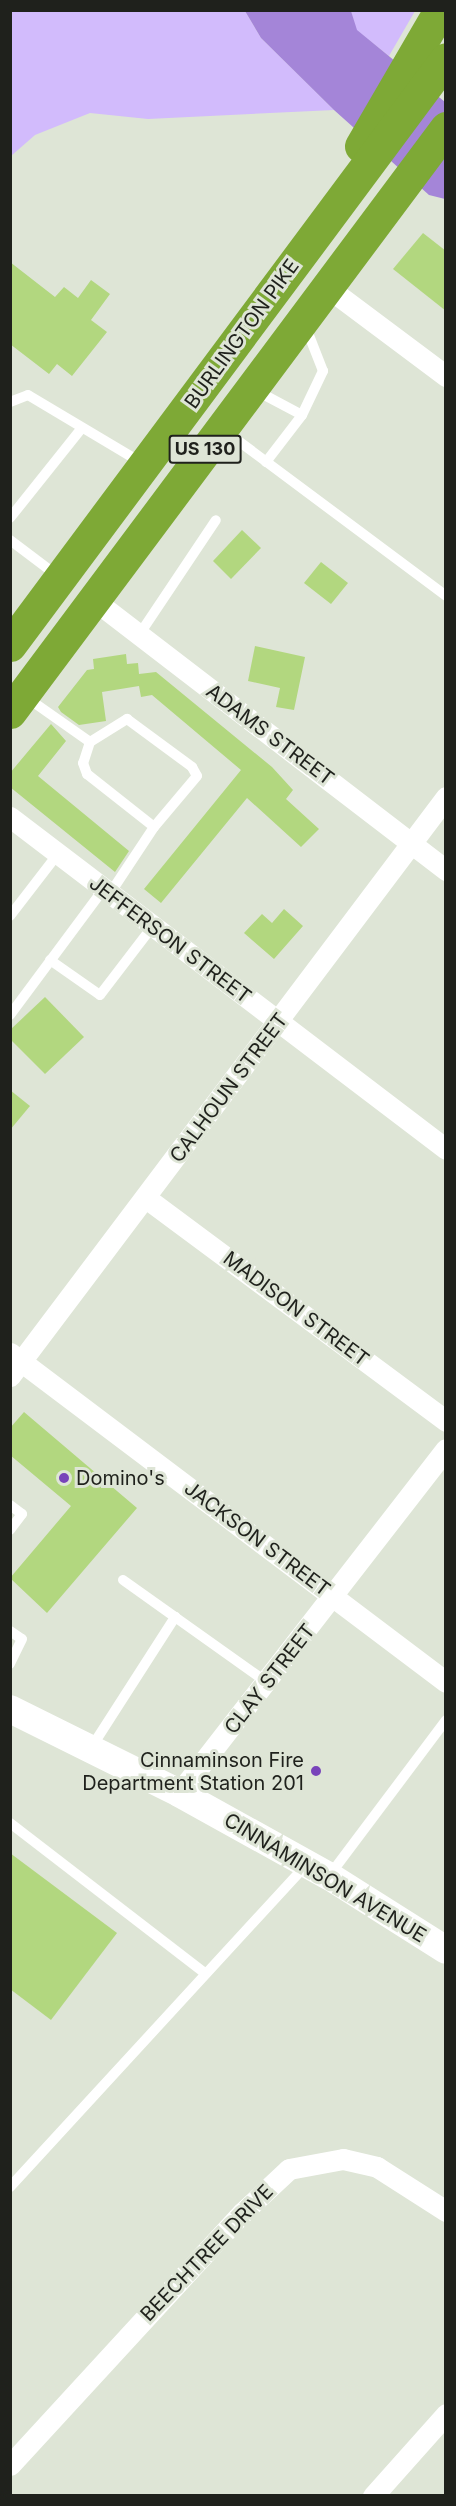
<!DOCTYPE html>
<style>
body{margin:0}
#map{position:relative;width:456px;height:2506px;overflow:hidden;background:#dee5d6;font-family:Inter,sans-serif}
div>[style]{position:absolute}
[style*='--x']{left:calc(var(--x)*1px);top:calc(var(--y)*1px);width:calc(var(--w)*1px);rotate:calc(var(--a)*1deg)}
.green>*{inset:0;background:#d2bbfc}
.water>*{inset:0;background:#a485d8}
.building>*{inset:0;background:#b2d77f}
.lane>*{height:10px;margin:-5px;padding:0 5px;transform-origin:5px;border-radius:5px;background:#fff}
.street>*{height:21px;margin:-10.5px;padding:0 10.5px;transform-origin:10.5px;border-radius:10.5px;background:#fff}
.secondary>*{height:28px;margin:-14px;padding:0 14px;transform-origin:14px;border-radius:14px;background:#fff}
.highway>*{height:33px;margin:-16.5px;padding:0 16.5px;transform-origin:16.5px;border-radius:16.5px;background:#7ea936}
.dots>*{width:16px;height:16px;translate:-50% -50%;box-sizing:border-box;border:3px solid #dee5d6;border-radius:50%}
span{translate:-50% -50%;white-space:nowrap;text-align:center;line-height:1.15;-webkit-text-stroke:6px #dee5d6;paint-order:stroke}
.shield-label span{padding:2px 4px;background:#dee5d6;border:2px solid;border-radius:4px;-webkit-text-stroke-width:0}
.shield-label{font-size:18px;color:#1f211c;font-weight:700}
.street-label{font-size:20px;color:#1f211c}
.poi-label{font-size:20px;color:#1f211c}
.left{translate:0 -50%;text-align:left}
.right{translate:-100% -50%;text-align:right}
.frame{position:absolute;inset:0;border:12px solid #1f211c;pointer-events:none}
</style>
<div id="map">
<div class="green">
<div style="clip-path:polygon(11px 11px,245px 11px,261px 38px,334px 110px,148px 119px,90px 113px,35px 135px,11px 156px)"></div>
<div style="clip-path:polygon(351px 11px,415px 11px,389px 56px,356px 30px)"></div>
</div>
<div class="water">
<div style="clip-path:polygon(245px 11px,351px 11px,357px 30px,445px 102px,445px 199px,429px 195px,334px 110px,261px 38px)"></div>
</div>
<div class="building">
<div style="clip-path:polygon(423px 233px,446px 251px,446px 311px,393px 269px)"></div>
<div style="clip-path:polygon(10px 262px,55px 297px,64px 287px,78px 298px,91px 280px,110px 294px,91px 320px,107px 332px,72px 376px,57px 364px,49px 374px,10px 344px)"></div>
<div style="clip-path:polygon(242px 530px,261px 548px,231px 579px,213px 561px)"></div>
<div style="clip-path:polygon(321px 562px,348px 583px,331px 604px,304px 583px)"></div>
<div style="clip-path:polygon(255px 646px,305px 657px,294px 710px,276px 707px,280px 688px,248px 681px)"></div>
<div style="clip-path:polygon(126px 654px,127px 664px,138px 663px,139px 674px,156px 672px,272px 767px,293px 790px,286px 799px,319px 829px,301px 847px,247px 798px,161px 903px,144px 889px,241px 770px,152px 695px,141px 697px,139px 686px,102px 692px,106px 721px,79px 725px,61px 712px,58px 707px,87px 670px,94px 669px,93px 659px)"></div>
<div style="clip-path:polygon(51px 724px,66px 741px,38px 776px,129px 851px,115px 872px,10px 787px,10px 773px)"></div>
<div style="clip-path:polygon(284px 909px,303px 926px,274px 959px,244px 933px,262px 914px,272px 923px)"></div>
<div style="clip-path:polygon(45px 997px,84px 1037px,45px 1074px,10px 1039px,10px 1030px)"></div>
<div style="clip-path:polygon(10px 1090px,30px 1106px,10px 1130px)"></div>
<div style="clip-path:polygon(24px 1412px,137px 1508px,47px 1613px,10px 1578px,71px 1506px,10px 1455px,10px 1428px)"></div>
<div style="clip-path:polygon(10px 1853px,117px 1933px,51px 2020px,10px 1989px)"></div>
</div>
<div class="lane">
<div style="--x:255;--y:390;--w:53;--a:28"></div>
<div style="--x:10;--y:402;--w:19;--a:-21"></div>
<div style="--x:28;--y:395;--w:133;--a:30.8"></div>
<div style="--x:225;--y:431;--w:276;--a:36.7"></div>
<div style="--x:266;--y:462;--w:59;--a:-52.5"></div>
<div style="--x:302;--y:415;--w:49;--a:-64.5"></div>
<div style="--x:323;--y:371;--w:49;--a:-111.4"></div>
<div style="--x:10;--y:518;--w:114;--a:-51.4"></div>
<div style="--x:10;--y:540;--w:61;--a:37.1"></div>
<div style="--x:139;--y:635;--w:138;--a:-56.2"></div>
<div style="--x:26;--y:697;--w:78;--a:35.1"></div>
<div style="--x:90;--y:742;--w:22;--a:108"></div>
<div style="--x:83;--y:763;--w:12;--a:70"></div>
<div style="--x:87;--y:774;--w:85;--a:38.3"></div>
<div style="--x:154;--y:827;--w:82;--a:123.5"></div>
<div style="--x:90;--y:742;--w:44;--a:-31.9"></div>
<div style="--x:127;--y:719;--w:81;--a:36.4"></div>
<div style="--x:192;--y:767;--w:10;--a:61"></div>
<div style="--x:197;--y:776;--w:67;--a:130.1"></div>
<div style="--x:10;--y:916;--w:77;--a:-52.4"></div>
<div style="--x:50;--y:960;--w:61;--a:35"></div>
<div style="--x:100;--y:995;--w:86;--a:-52.6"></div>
<div style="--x:10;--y:1015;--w:156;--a:-53.4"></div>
<div style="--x:10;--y:1505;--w:15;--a:37"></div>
<div style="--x:22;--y:1514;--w:20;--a:127"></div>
<div style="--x:123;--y:1580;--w:64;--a:35.4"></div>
<div style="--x:10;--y:1631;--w:14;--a:34"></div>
<div style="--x:22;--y:1639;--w:28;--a:116"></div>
<div style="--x:91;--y:1748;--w:156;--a:-57.3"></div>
<div style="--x:175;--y:1617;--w:114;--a:35.4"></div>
<div style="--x:10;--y:1823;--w:247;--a:37.6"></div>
<div style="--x:329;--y:1876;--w:195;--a:-53.1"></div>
<div style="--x:10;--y:2187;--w:439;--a:-47.4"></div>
</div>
<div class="street">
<div style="--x:327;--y:287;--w:149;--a:36.8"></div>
<div style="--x:94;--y:600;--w:444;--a:37.5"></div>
<div style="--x:10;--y:817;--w:548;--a:37.29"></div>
<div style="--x:146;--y:1198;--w:374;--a:36.6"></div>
<div style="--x:10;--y:1353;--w:546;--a:37.04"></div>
<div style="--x:10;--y:1376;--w:725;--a:-53.02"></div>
<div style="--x:179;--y:1793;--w:435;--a:-52.2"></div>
<div style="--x:10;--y:2465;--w:343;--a:-47.4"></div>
<div style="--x:242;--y:2213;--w:64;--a:-43.1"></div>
<div style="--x:289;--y:2169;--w:55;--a:-10.5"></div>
<div style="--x:343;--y:2159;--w:35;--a:13"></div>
<div style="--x:377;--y:2167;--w:82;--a:32.5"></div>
<div style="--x:373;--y:2496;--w:110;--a:-48.3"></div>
</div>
<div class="secondary">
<div style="--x:10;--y:1709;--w:189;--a:26.4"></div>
<div style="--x:179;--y:1793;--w:171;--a:29"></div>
<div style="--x:329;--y:1876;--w:138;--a:32.3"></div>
</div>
<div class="highway">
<div style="--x:361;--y:146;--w:157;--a:-59.8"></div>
<div style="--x:10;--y:645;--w:730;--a:-53.35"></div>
<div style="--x:10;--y:712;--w:729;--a:-53.26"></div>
</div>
<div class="dots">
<div style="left:64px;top:1478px;background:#7843ba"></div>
<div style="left:316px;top:1771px;background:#7843ba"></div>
</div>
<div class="shield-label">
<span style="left:205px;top:449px">US 130</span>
</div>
<div class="street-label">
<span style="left:242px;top:334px;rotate:-54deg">BURLINGTON PIKE</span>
<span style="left:270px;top:735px;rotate:37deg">ADAMS STREET</span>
<span style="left:170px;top:940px;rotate:37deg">JEFFERSON STREET</span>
<span style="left:229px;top:1088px;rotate:-53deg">CALHOUN STREET</span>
<span style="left:296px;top:1309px;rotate:37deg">MADISON STREET</span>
<span style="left:257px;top:1539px;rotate:37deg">JACKSON STREET</span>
<span style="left:270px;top:1679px;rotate:-52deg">CLAY STREET</span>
<span style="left:325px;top:1878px;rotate:31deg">CINNAMINSON AVENUE</span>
<span style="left:207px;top:2253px;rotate:-46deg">BEECHTREE DRIVE</span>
</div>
<div class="poi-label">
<span class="left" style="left:76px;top:1478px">Domino's</span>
<span class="right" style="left:304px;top:1772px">Cinnaminson Fire<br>Department Station 201</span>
</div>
<div class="frame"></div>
</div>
